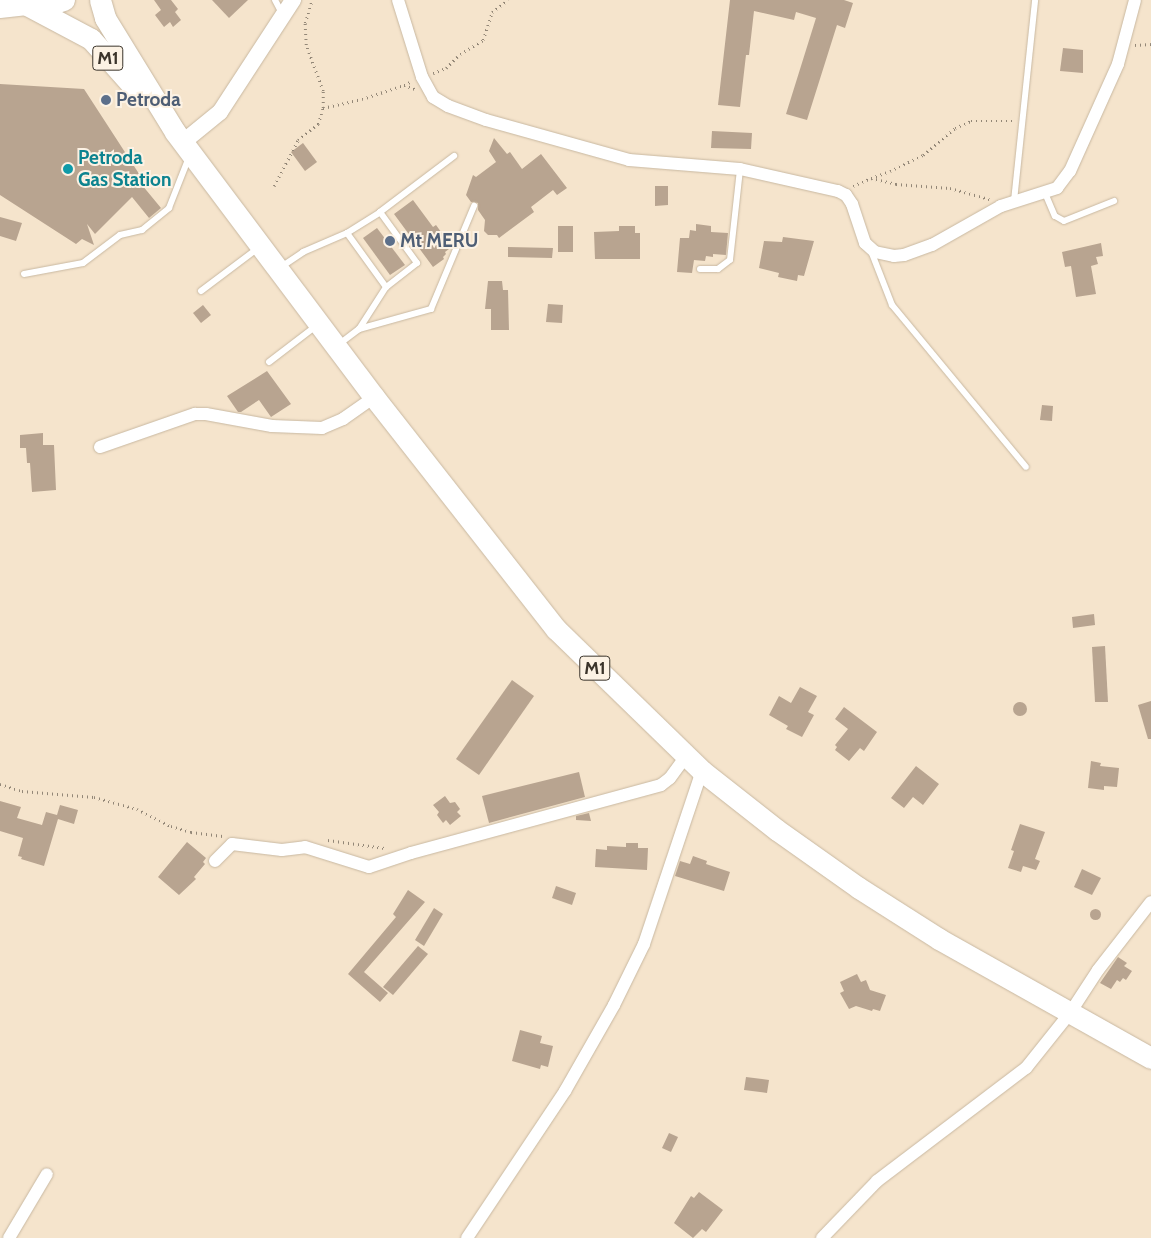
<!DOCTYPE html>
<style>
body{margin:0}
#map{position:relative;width:1151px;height:1238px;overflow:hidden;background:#f5e4cc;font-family:Cabin,sans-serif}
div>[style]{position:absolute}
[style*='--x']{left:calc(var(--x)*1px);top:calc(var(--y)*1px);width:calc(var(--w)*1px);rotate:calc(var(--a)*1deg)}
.building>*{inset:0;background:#b8a490}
.round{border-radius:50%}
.path>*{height:2.5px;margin-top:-1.25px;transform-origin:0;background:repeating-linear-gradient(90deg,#938777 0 1px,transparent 0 5px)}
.roads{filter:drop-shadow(0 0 1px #c8b8a1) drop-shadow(0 0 1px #c8b8a1)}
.service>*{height:6px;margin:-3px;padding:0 3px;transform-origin:3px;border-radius:3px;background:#fff}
.minor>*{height:12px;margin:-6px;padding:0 6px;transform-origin:6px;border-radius:6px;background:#fff}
.tertiary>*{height:16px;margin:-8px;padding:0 8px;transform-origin:8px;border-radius:8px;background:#fff}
.primary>*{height:20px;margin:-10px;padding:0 10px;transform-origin:10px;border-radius:10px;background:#fff}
.trunk>*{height:21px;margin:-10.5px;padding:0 10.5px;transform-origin:10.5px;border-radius:10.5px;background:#fff}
.dots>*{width:14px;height:14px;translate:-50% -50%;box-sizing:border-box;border:2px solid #fcf2e4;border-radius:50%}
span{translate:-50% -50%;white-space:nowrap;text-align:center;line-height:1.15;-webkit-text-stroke:4px #fcf2e4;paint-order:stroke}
.shield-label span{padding:1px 4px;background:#fcf2e4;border:1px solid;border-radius:4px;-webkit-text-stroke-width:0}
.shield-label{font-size:18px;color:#3b342b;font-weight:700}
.service-label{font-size:19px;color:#4e5e75;font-weight:700}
.left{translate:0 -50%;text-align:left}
.culture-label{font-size:19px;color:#0d838f;font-weight:700}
</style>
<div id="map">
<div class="building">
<div style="clip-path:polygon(154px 0,171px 0,178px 9px,175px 12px,181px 20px,173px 27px,170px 22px,164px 27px,155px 15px,161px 10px)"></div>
<div style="clip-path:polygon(212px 0,248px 0,229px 18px)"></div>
<div style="clip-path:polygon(730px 0,844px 0,853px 3px,845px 28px,837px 25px,807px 120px,786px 114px,816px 18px,796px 12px,794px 20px,754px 11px,749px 55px,746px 55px,740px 107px,718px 105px)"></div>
<div style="clip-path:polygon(1063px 48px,1083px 50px,1083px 73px,1060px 71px)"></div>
<div style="clip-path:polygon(0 84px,84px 89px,145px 183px,142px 185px,161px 208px,149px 218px,132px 197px,95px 234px,87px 224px,94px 245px,82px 239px,76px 244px,0 195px)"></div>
<div style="clip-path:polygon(712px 131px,752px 133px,751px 149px,711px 148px)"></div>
<div style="clip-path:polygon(494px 138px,507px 154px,510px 152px,522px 169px,541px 154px,567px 188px,557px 195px,553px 190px,531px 207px,534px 212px,499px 238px,497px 235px,488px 235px,484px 231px,485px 220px,478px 210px,478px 203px,471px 202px,466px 195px,473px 175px,476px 177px,496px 162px,489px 151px)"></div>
<div style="clip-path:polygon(303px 143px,317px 162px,305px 171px,291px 152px)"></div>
<div style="clip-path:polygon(655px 186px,668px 186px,668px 205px,655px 206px)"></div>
<div style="clip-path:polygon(413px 200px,433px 227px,436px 225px,449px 243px,446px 245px,449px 249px,445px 252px,446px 254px,443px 257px,444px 259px,433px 267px,394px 214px)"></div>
<div style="clip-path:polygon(0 217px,22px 223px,16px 241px,0 236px)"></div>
<div style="clip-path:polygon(696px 224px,711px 226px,711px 232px,728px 233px,726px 255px,713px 254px,713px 257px,706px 256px,705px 261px,694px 260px,692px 273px,677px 272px,680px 238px,689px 238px,690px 230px,696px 231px)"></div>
<div style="clip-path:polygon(558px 226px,573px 226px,573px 252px,558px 252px)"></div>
<div style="clip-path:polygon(619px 226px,635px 226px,635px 233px,640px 233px,640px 259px,595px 259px,594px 232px,619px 231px)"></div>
<div style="clip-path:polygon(377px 228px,405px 265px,390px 275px,363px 238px)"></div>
<div style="clip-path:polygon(783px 237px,814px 241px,804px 276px,798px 275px,797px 281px,778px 277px,779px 273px,759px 268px,764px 241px,782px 242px)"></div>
<div style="clip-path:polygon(1101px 243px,1103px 256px,1096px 257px,1098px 264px,1091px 266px,1096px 294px,1076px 297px,1071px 266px,1065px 267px,1062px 252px)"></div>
<div style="clip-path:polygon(508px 247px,553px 248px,552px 258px,508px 257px)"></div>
<div style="clip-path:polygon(488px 281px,502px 281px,503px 290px,508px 290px,509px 330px,491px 330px,491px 309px,485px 309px)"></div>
<div style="clip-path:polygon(548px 304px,563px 305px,562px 323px,546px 322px)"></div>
<div style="clip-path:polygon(203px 305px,211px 315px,201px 323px,193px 313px)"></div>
<div style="clip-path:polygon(267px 371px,291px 404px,271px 417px,259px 400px,241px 412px,238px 412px,227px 396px)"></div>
<div style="clip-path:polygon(1042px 405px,1053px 406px,1052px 421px,1040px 420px)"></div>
<div style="clip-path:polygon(43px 433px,43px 445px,54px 445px,56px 490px,32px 492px,30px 463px,27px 463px,26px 448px,20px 448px,20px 435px)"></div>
<div style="clip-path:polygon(1094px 614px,1095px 625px,1073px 628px,1072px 617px)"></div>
<div style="clip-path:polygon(1105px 646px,1108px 702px,1095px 702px,1092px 647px)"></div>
<div style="clip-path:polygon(512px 680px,534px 696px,479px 775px,456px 759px)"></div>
<div style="clip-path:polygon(800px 687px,817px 696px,808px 712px,814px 715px,802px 737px,786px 729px,788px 726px,769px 715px,779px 696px,791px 703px)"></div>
<div style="clip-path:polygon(1151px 701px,1151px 739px,1148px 739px,1138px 705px)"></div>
<div class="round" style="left:1013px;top:702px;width:14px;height:14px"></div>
<div style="clip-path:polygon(844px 707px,877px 732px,864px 751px,860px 748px,849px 761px,835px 750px,837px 747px,835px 745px,848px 729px,835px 719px)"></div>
<div style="clip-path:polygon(1091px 761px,1101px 763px,1100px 766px,1119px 768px,1117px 787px,1104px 786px,1104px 790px,1088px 788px)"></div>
<div style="clip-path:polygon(916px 766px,939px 784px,923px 805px,913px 797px,904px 808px,891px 798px)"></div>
<div style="clip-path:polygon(579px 772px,585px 797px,489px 823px,482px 796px)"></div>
<div style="clip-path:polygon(445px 796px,450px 803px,455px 802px,460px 809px,457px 812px,461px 816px,450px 825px,446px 820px,443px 823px,437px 815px,439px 812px,433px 805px)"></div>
<div style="clip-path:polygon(0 801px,21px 807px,17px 818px,42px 825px,46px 812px,57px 815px,60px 805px,78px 810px,74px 824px,58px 819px,44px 866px,21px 859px,22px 857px,18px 856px,23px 838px,0 831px)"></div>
<div style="clip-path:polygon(589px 813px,591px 821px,576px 820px,576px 816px)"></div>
<div style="clip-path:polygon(1020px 824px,1045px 832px,1035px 859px,1040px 861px,1036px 870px,1023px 866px,1021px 872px,1008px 868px,1014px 851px,1011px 850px)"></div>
<div style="clip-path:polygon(187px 842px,206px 858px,203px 862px,205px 864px,194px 877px,196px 879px,179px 895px,158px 877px)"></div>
<div style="clip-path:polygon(626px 843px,638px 843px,638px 848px,648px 848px,647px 870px,595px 867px,596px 849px,607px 850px,607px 846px,626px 847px)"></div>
<div style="clip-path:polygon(693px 856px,707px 861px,706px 864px,730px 872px,724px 891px,675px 876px,680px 861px,690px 864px)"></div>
<div style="clip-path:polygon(1082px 869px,1101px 878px,1092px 895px,1074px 887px)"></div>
<div style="clip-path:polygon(556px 886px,576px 893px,572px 905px,552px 898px)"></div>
<div style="clip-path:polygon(408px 890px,425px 902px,364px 972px,388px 993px,380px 1002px,348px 974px,396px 917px,393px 914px)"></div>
<div style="clip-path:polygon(434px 908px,443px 914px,424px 946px,415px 940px)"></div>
<div class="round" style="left:1089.5px;top:908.5px;width:11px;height:11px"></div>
<div style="clip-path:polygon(418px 946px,428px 954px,393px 995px,383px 987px)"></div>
<div style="clip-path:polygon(1118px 957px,1127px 963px,1124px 966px,1132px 971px,1126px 980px,1123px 978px,1120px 982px,1117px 980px,1111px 989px,1100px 983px)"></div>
<div style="clip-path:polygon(857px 974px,861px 982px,866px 980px,870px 990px,886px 995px,880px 1011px,873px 1009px,872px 1011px,856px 1006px,849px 1009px,840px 993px,844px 991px,840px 982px)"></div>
<div style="clip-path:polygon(520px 1030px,542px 1036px,540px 1043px,553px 1046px,548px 1067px,541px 1065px,540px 1069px,512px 1061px)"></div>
<div style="clip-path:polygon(746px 1077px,769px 1080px,767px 1093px,744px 1090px)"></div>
<div style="clip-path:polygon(669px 1133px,678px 1137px,671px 1152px,662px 1148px)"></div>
<div style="clip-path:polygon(699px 1192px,723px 1210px,706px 1232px,702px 1229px,693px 1238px,674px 1223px,691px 1196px,694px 1198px)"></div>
</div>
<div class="path">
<div style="--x:1135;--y:45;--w:16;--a:-4"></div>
<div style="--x:433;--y:73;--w:14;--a:-21"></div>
<div style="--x:446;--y:68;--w:20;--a:-45"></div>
<div style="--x:460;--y:54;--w:27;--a:-31"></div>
<div style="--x:483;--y:40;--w:29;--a:-72"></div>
<div style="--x:492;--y:12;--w:20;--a:-37"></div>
<div style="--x:404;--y:85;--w:9;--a:-27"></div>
<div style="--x:323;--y:108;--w:40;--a:-13"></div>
<div style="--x:362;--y:99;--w:44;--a:-18.4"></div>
<div style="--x:404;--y:85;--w:12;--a:20"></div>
<div style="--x:871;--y:178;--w:20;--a:-20"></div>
<div style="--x:890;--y:171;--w:37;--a:-26"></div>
<div style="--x:923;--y:155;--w:42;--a:-40.2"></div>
<div style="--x:955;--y:128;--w:17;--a:-24"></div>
<div style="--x:971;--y:121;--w:43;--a:0"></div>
<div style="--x:274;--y:186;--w:52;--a:-62.4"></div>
<div style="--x:298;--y:140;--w:26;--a:-39"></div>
<div style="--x:318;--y:124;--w:17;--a:-73"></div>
<div style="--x:323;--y:108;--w:17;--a:-90"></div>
<div style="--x:323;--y:91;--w:49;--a:-110.3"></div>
<div style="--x:306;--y:45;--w:22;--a:-93"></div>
<div style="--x:305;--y:23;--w:24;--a:-73"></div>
<div style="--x:853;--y:186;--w:20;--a:-24"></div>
<div style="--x:871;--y:178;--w:26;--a:13"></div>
<div style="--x:896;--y:184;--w:54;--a:4.2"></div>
<div style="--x:950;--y:188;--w:41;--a:15.8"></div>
<div style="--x:0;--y:784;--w:23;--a:18"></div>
<div style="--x:22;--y:791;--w:72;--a:4.8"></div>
<div style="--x:94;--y:797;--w:45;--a:15.6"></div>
<div style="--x:137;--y:809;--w:38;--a:27"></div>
<div style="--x:171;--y:826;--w:21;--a:17"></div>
<div style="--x:191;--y:832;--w:32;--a:7"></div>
<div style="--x:328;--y:840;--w:57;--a:8.1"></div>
</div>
<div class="roads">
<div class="service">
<div style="--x:275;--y:0;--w:15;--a:62"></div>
<div style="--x:1045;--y:193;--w:25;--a:67"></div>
<div style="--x:1055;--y:216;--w:10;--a:29"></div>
<div style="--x:1064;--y:221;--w:54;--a:-21.8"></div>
<div style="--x:1014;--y:201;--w:202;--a:-84"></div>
<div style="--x:380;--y:212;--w:93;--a:-37.1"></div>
<div style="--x:347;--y:233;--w:39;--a:-32"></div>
<div style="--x:380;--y:212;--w:63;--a:54"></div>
<div style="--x:417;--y:263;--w:39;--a:142"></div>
<div style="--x:871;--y:251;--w:58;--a:68.7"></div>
<div style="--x:892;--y:305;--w:210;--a:50.4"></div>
<div style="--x:281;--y:267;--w:27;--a:-34"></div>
<div style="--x:303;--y:252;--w:48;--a:-23.4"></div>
<div style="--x:347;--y:233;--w:67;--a:54.2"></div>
<div style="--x:386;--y:287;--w:50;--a:122.7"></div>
<div style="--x:359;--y:329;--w:25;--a:143"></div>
<div style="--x:700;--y:269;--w:18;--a:0"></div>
<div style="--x:718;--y:269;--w:15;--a:-37"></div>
<div style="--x:730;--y:260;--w:92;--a:-83.7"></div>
<div style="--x:24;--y:274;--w:60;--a:-10.6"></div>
<div style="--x:83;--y:263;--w:46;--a:-37.1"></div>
<div style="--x:120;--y:235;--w:23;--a:-13"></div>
<div style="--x:142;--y:230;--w:35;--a:-39"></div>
<div style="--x:169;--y:208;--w:55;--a:-68.6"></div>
<div style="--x:201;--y:291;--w:71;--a:-37"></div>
<div style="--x:359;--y:329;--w:75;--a:-15.5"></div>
<div style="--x:431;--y:309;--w:112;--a:-67.3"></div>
<div style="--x:269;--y:362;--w:59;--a:-37.5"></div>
</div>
<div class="minor">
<div style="--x:398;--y:0;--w:81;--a:72.7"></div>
<div style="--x:422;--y:77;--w:23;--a:61"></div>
<div style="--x:433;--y:97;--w:17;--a:31"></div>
<div style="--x:448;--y:106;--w:40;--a:20.2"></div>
<div style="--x:486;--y:120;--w:148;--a:15.6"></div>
<div style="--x:629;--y:160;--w:111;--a:4.6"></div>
<div style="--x:740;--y:169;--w:100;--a:12.7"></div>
<div style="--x:838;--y:191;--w:9;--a:27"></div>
<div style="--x:846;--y:195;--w:11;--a:56"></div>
<div style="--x:852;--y:204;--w:41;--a:71.6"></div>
<div style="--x:865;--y:243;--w:13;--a:42"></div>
<div style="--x:875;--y:252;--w:19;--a:12"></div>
<div style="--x:894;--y:256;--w:10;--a:-6"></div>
<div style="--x:904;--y:255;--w:30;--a:-20"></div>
<div style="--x:932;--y:245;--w:79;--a:-29.5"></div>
<div style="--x:1001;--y:206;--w:59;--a:-17.8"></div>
<div style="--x:1057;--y:188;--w:21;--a:-53"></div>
<div style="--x:1070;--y:171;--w:117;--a:-65.8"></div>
<div style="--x:1118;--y:64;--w:66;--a:-75.1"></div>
<div style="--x:100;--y:447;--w:101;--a:-19.2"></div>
<div style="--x:195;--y:414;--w:11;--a:0"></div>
<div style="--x:206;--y:414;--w:67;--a:10.3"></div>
<div style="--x:272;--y:426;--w:50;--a:2.3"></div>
<div style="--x:322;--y:428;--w:23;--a:-23"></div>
<div style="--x:343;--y:419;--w:38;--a:-35"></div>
<div style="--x:215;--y:861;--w:24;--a:-45"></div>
<div style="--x:232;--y:844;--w:50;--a:6.8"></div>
<div style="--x:282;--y:850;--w:23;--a:-7"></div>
<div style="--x:305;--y:847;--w:67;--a:17.4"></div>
<div style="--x:369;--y:867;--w:44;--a:-18.4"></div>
<div style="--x:411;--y:853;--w:259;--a:-15.2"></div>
<div style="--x:661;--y:785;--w:11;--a:-38"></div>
<div style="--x:670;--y:778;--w:27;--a:-54"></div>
<div style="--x:9;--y:1238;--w:74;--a:-59.3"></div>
<div style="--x:467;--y:1238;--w:177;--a:-56.3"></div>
<div style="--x:565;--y:1091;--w:99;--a:-60.3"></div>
<div style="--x:614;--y:1005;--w:68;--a:-63.8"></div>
<div style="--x:644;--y:944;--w:182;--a:-71.5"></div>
<div style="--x:822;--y:1238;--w:79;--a:-46"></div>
<div style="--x:877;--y:1181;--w:187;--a:-37.2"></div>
<div style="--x:1026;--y:1068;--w:70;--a:-51.3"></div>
<div style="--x:1070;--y:1013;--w:51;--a:-56.9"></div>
<div style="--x:1098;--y:970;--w:86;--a:-52.1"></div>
</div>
<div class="tertiary">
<div style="--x:182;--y:143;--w:49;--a:-39.2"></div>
<div style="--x:220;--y:112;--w:134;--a:-56.9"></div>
</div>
<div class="primary">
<div style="--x:0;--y:8;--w:27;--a:-6"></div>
</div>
<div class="trunk">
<div style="--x:100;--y:0;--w:19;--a:74"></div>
<div style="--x:105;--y:18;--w:134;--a:58.4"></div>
<div style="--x:175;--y:132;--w:331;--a:53.1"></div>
<div style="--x:374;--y:397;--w:295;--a:51.9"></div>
<div style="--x:556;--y:629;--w:204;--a:44.2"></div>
<div style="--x:702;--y:771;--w:95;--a:38.2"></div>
<div style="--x:777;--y:830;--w:100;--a:35.3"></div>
<div style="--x:859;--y:888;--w:95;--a:32.5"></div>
<div style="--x:939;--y:939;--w:243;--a:29.3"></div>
<div style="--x:27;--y:5;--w:72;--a:28"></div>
<div style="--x:91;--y:39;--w:72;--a:48.4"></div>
<div style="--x:28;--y:5;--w:17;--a:3"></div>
<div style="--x:45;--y:6;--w:20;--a:-18"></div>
</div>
</div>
<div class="dots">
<div style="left:106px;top:100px;background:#5c6f8a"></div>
<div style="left:68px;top:169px;background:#0f9aa8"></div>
<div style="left:390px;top:241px;background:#5c6f8a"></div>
</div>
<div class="shield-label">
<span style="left:108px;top:58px">M1</span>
<span style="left:595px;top:668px">M1</span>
</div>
<div class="service-label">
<span class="left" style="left:116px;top:100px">Petroda</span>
<span class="left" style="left:400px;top:241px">Mt MERU</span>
</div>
<div class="culture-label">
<span class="left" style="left:78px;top:169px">Petroda<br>Gas Station</span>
</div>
</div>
